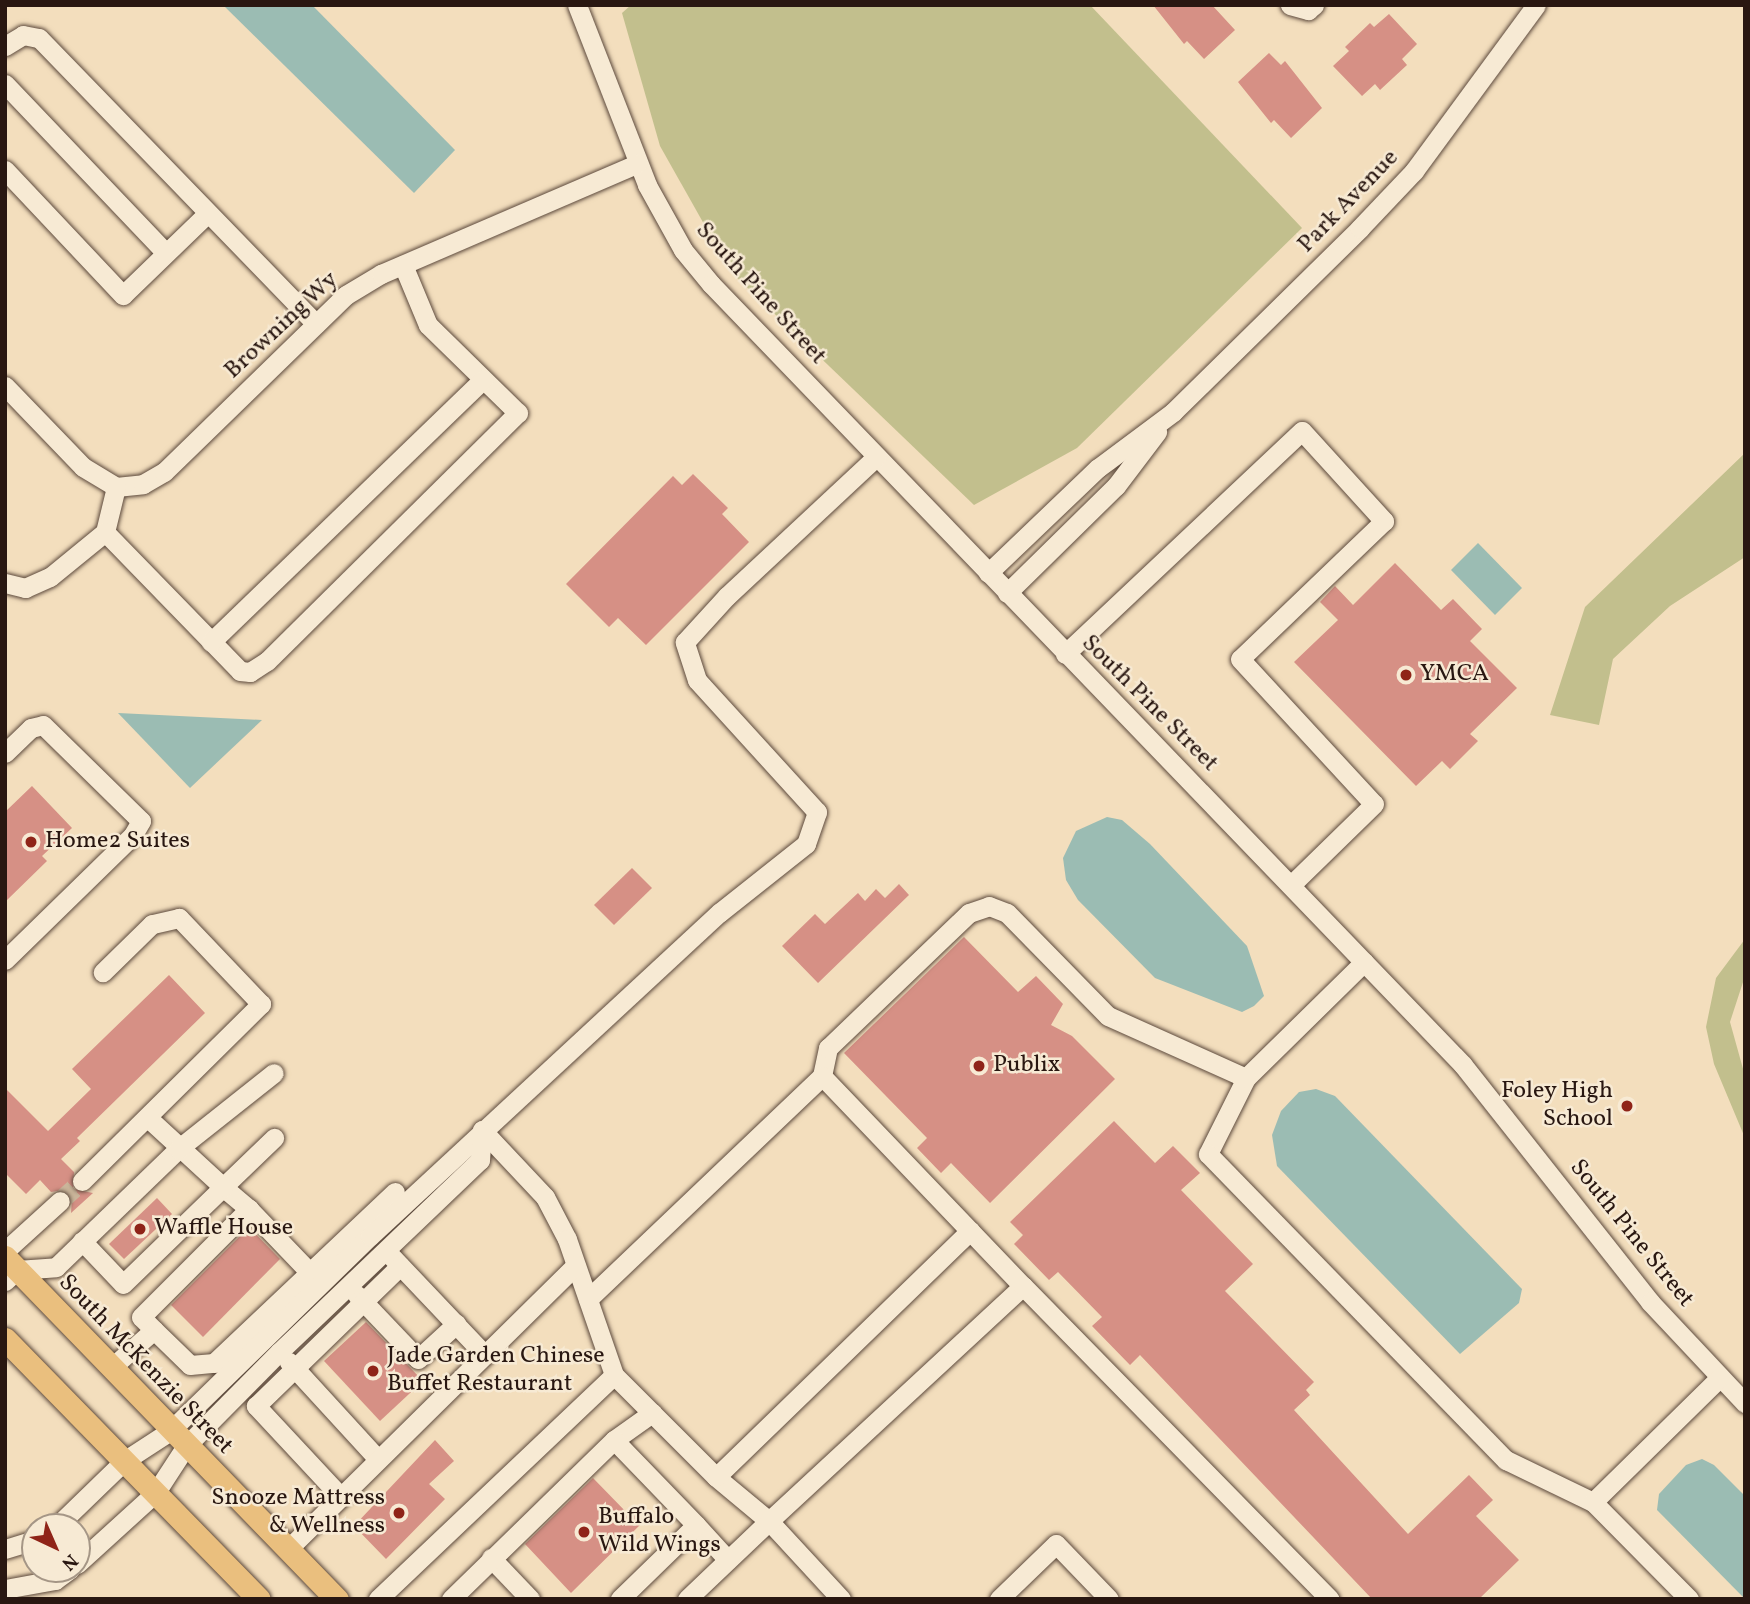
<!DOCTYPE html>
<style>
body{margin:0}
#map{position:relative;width:1750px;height:1604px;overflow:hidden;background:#f3debd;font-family:Vollkorn,serif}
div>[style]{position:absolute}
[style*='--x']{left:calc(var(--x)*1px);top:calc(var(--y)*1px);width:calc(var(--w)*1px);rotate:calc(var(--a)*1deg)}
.green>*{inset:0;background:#c2bf8d}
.water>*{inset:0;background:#9bbcb3}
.building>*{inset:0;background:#d69085}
.minor-tunnel>*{height:19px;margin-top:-9.5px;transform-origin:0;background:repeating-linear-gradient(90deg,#cbb69b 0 19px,transparent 0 29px)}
.roads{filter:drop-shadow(0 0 2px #5c493c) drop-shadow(0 0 2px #5c493c)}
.minor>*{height:19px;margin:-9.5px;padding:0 9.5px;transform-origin:9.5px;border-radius:9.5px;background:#f7ead4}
.major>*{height:23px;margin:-11.5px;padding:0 11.5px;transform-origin:11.5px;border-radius:11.5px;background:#eabf7e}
.dots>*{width:19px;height:19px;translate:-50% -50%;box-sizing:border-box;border:4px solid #f7ead4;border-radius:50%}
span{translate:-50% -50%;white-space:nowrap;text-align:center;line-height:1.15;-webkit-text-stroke:5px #f7ead4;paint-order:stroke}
.street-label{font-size:24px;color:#291711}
.poi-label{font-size:24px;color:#291711}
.left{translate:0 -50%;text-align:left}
.right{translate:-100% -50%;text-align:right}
.frame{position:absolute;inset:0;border:7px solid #291711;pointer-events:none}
.north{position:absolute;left:21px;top:1513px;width:70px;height:70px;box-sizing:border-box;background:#f7ead4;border:2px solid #a59686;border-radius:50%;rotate:136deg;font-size:19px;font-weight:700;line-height:28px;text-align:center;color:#291711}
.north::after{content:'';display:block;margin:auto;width:24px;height:32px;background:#8f2418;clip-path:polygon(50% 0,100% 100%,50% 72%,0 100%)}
</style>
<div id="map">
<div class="green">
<div style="clip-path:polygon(631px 5px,1090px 5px,1302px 228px,1077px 448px,974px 505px,731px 272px,660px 146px,622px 13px)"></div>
<div style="clip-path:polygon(1745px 453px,1745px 557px,1670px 606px,1613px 659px,1599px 725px,1550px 715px,1585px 607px)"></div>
<div style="clip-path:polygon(1745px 939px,1745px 976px,1730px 1022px,1745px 1076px,1745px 1138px,1714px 1064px,1706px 1027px,1716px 978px)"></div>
</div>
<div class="water">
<div style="clip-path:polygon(223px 5px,312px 5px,455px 150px,414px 193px)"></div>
<div style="clip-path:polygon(1478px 543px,1522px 588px,1495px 615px,1451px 570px)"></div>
<div style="clip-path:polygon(118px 713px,262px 720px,190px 788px)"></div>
<div style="clip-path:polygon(1107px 817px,1122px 820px,1150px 844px,1247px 946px,1264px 996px,1254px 1006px,1242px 1012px,1155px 978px,1078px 900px,1066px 880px,1063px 858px,1076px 831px)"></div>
<div style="clip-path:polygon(1316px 1089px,1335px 1096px,1522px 1289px,1519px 1303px,1460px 1354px,1277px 1166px,1272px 1135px,1281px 1111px,1299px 1092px)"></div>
<div style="clip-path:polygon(1702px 1459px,1714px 1465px,1745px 1496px,1745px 1599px,1657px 1510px,1659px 1494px,1686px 1465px)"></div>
</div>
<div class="building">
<div style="clip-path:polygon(1153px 5px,1212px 5px,1235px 30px,1204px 59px,1187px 41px,1184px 44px)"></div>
<div style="clip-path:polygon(1389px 14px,1417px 44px,1402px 59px,1407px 65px,1380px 90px,1375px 84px,1362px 96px,1333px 66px,1349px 51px,1345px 47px,1370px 23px,1374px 27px)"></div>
<div style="clip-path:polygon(1269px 53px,1281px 65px,1285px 61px,1322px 108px,1291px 138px,1274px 120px,1271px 123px,1238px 82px)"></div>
<div style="clip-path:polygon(693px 474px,728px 508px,722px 514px,749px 542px,646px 645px,618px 618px,609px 627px,566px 584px,673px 476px,682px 485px)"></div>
<div style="clip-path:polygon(1395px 563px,1441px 610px,1453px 599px,1482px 629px,1470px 641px,1517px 688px,1470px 734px,1478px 741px,1450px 769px,1442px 761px,1416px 786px,1294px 662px,1338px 620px,1320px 602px,1335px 586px,1353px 605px)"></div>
<div style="clip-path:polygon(32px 786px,72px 828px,42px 856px,47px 861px,5px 902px,5px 812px)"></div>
<div style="clip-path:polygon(632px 868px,652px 888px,614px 925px,594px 905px)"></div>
<div style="clip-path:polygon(899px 884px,909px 895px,818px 983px,782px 946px,815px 914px,825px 924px,858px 893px,865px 901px,876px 889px,885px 898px)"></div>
<div style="clip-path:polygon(964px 937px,1018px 992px,1036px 976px,1063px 1004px,1051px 1025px,1072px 1036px,1115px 1079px,990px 1203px,951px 1163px,941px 1173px,917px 1148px,927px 1138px,844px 1053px)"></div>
<div style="clip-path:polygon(169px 975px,205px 1013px,77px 1138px,80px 1141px,61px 1159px,74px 1172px,73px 1189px,93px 1193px,71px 1213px,72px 1198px,64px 1190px,51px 1192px,40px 1180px,26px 1194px,5px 1173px,5px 1088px,48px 1131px,91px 1089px,72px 1069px)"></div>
<div style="clip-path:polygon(1114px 1121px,1155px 1163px,1173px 1146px,1200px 1173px,1181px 1190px,1253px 1264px,1225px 1291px,1314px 1382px,1306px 1390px,1310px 1395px,1294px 1410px,1408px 1534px,1469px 1475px,1493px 1500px,1476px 1516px,1519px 1560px,1479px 1599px,1372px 1599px,1140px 1355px,1130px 1365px,1092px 1326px,1102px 1317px,1058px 1272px,1049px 1280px,1014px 1244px,1023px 1235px,1010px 1222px)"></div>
<div style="clip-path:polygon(157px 1198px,172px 1214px,124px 1259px,109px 1244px)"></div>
<div style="clip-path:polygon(249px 1227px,280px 1259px,203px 1337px,171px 1305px)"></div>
<div style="clip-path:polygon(366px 1322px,423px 1381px,380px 1421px,324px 1361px)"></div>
<div style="clip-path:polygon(435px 1440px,454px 1461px,429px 1484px,445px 1499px,386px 1559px,354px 1526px)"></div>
<div style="clip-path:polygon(593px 1478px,629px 1515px,634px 1511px,644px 1521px,571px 1593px,525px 1544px)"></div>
</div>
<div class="minor-tunnel">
<div style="--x:60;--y:1201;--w:30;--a:-42"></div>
</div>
<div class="roads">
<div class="minor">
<div style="--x:577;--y:5;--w:193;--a:68.7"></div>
<div style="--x:647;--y:185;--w:74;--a:61"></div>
<div style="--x:683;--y:250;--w:44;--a:50.5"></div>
<div style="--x:711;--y:284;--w:1084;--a:46.08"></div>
<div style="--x:1463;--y:1065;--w:302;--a:51.7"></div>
<div style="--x:1650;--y:1302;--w:139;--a:46.8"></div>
<div style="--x:1290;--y:5;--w:19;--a:16"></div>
<div style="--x:1308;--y:10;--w:8;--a:-40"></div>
<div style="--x:5;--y:46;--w:21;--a:-31"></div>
<div style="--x:23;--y:35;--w:16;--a:11"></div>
<div style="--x:39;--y:38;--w:398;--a:45.9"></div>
<div style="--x:5;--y:84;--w:233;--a:46.4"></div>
<div style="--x:5;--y:170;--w:172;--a:46.7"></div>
<div style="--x:123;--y:295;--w:118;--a:-44"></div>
<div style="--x:5;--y:386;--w:112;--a:46.1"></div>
<div style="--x:83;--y:467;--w:39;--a:31"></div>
<div style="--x:116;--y:487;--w:27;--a:-6"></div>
<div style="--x:143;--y:484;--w:24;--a:-30"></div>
<div style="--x:164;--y:472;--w:254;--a:-44.2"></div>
<div style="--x:346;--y:295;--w:41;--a:-31"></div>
<div style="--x:381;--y:274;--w:279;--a:-23.3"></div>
<div style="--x:116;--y:487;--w:46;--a:103.7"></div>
<div style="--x:105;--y:532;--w:194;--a:45.8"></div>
<div style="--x:240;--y:671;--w:10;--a:6"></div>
<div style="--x:250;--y:672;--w:20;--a:-33"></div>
<div style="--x:267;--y:661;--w:353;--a:-44.7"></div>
<div style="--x:518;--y:413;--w:126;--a:-135.6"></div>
<div style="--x:428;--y:325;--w:65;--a:-112.6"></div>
<div style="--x:988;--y:573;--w:152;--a:-43.7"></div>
<div style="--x:1098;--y:468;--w:94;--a:-36.7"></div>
<div style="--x:1173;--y:412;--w:262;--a:-44.5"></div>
<div style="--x:1360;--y:228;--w:79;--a:-46.5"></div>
<div style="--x:1414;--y:171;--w:206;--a:-53.7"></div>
<div style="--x:5;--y:583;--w:21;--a:14"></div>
<div style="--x:25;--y:588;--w:27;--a:-24"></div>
<div style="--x:50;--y:577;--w:71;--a:-39.3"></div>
<div style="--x:1007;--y:593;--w:153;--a:-44.5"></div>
<div style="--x:1116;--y:486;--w:68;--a:-52.8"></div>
<div style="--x:211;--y:642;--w:378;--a:-44"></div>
<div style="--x:1065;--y:654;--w:325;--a:-43.3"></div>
<div style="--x:1302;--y:431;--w:122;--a:47.7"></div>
<div style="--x:1384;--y:521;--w:199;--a:136.2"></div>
<div style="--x:1240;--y:659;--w:197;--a:47.3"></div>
<div style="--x:1374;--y:804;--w:116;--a:135.7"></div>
<div style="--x:5;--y:753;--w:36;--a:-44"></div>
<div style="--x:31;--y:728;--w:12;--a:-14"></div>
<div style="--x:43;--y:725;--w:137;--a:44.4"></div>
<div style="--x:141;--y:821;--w:16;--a:120"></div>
<div style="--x:133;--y:835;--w:179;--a:135.7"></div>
<div style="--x:1364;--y:962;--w:165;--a:135.5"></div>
<div style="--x:1246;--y:1078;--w:85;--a:116.6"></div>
<div style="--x:1208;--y:1154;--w:427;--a:45.8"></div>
<div style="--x:1506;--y:1460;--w:97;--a:25.8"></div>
<div style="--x:822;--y:1076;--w:29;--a:-78"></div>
<div style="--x:828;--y:1048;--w:195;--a:-43.8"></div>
<div style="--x:969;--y:913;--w:21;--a:-19"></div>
<div style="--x:989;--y:906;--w:19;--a:21"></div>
<div style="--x:1007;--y:913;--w:144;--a:45.6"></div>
<div style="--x:1108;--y:1016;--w:151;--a:24.2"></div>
<div style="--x:482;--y:1130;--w:92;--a:46.8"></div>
<div style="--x:545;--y:1197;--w:47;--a:62.4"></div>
<div style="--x:567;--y:1239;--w:144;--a:70.9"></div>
<div style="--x:614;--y:1375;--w:144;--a:45"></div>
<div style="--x:716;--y:1477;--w:69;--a:39.7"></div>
<div style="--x:769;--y:1521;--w:113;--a:136.4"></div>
<div style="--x:82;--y:1181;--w:252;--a:-44.7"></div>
<div style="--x:261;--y:1004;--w:119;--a:-133.6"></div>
<div style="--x:179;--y:918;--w:28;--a:167"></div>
<div style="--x:152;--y:924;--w:69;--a:135.6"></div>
<div style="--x:249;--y:1209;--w:34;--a:-140"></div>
<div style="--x:223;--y:1187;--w:71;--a:-43.9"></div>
<div style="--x:82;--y:1241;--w:59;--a:46.4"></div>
<div style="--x:123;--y:1284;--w:139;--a:-44.1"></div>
<div style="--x:223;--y:1187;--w:103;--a:-137.4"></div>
<div style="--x:5;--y:1251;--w:74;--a:-42.3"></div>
<div style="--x:392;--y:1257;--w:135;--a:46.5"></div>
<div style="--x:5;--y:1281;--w:16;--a:-43"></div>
<div style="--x:17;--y:1270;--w:39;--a:-4"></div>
<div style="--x:56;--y:1267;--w:170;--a:-44"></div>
<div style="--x:178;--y:1149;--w:122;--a:-38.4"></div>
<div style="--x:357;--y:1295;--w:88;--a:46.4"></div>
<div style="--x:418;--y:1359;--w:52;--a:-42.6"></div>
<div style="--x:588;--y:1299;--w:323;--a:-43.6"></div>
<div style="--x:822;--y:1076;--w:291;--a:46.3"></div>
<div style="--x:154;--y:1330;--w:18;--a:-135"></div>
<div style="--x:141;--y:1317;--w:153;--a:-45"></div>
<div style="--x:249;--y:1209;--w:103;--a:46.2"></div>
<div style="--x:289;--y:1362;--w:132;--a:47.5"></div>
<div style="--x:111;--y:1368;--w:57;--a:-41.5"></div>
<div style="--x:154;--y:1330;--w:50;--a:44.2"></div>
<div style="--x:190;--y:1365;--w:24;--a:-5"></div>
<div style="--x:214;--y:1363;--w:249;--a:-43.4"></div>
<div style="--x:614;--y:1440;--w:47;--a:-35.4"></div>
<div style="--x:716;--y:1477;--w:354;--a:-44.1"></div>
<div style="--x:341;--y:1497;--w:125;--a:-133"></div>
<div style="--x:256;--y:1406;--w:201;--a:-44.2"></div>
<div style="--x:696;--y:1525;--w:47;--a:47.6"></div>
<div style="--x:56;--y:1527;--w:95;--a:-44.1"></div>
<div style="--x:124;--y:1461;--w:55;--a:-33.1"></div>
<div style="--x:170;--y:1431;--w:279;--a:-44.3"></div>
<div style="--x:370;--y:1236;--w:476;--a:-42.8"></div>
<div style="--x:719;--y:913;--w:111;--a:-38.4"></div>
<div style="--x:806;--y:844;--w:34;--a:-71"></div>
<div style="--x:817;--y:812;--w:178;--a:-132.3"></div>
<div style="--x:697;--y:680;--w:40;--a:-108"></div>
<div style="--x:685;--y:642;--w:62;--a:-47.6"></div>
<div style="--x:727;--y:596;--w:204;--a:-43"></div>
<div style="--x:5;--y:1549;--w:31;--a:-17"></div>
<div style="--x:288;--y:1549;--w:404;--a:-44.6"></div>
<div style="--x:491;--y:1558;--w:57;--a:46.4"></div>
<div style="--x:77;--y:1564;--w:107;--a:-42.3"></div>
<div style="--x:156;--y:1492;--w:55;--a:-56.9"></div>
<div style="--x:186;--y:1446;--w:132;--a:-45.3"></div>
<div style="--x:279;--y:1352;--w:278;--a:-43.7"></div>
<div style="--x:480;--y:1160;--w:30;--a:-86"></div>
<div style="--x:5;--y:1589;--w:51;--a:-10.2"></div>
<div style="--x:55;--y:1580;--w:19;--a:-36"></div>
<div style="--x:378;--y:1599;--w:325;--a:-43.5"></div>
<div style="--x:451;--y:1599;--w:228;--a:-44.3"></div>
<div style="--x:614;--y:1440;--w:118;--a:46"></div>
<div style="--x:696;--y:1525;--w:106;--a:135.8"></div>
<div style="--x:841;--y:1599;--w:106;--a:-132.7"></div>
<div style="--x:769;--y:1521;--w:346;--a:-42.8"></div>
<div style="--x:1023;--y:1286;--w:438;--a:45.6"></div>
<div style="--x:999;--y:1599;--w:79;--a:-44"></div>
<div style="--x:1056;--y:1544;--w:76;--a:46.1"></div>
<div style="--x:1689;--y:1599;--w:136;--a:-134.7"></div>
<div style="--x:1593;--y:1502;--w:178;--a:-44.5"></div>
</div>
<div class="major">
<div style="--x:5;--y:1257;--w:477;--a:45.9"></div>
<div style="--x:5;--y:1339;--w:363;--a:45.7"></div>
</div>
</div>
<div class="dots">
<div style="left:1406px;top:675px;background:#8f2418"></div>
<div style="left:31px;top:842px;background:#8f2418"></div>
<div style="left:979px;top:1066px;background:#8f2418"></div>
<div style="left:1627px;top:1106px;background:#8f2418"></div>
<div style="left:140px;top:1229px;background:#8f2418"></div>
<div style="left:373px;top:1371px;background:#8f2418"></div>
<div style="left:399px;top:1513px;background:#8f2418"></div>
<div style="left:584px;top:1532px;background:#8f2418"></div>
</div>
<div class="street-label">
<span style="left:1349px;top:202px;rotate:-46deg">Park Avenue</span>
<span style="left:760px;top:294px;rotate:48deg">South Pine Street</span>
<span style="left:282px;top:326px;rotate:-43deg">Browning Wy</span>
<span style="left:1149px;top:704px;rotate:45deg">South Pine Street</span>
<span style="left:1631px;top:1234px;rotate:51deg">South Pine Street</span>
<span style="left:145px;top:1365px;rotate:46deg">South McKenzie Street</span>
</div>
<div class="poi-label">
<span class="left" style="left:1420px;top:675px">YMCA</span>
<span class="left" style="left:45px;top:842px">Home2 Suites</span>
<span class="left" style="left:993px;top:1066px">Publix</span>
<span class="right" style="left:1613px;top:1106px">Foley High<br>School</span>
<span class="left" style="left:154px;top:1229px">Waffle House</span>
<span class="left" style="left:387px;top:1371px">Jade Garden Chinese<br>Buffet Restaurant</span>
<span class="right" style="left:385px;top:1513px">Snooze Mattress<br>&amp; Wellness</span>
<span class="left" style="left:598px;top:1532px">Buffalo<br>Wild Wings</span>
</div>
<div class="frame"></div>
<div class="north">N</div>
</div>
